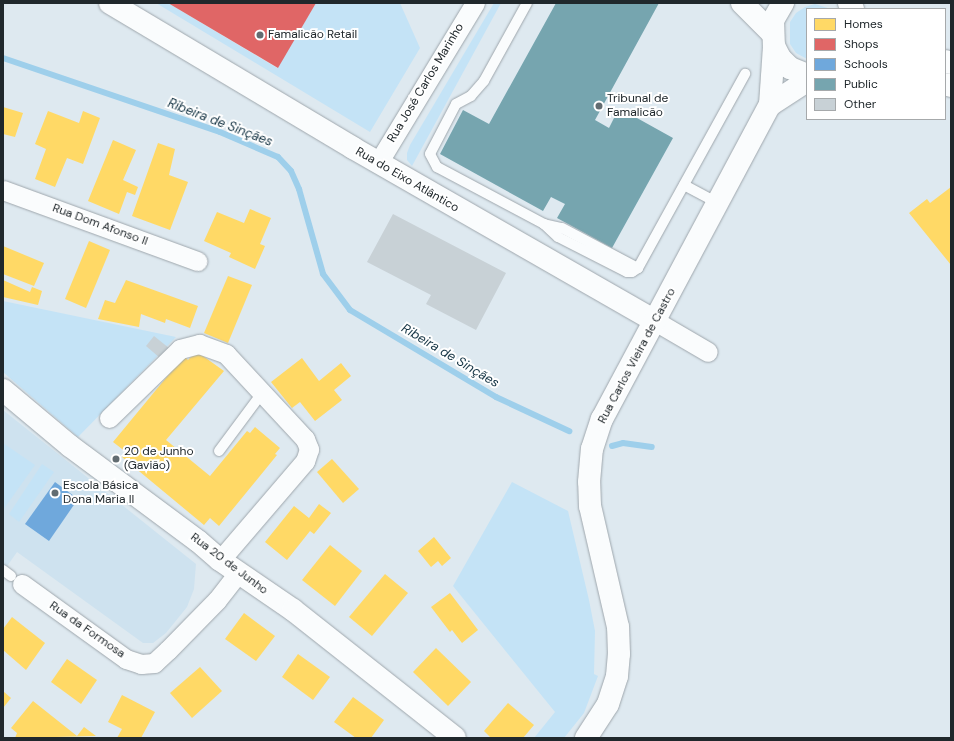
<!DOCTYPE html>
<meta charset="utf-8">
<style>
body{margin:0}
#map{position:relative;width:954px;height:741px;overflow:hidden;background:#dee9f0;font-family:"DM Sans",sans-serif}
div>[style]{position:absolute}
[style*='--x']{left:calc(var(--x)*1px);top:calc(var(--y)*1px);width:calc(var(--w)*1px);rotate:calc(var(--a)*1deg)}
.built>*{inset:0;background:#cee2ef}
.green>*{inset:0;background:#c4e3f6}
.homes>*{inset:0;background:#ffd966}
.shops>*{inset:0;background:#e06666}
.schools>*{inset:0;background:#6fa8dc}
.public>*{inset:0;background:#76a5af}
.stream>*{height:6px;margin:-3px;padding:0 3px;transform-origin:3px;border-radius:3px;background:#9ecfeb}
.building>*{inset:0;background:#c8d1d6}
.roads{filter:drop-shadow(0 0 1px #9ea6ac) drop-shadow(0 0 1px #9ea6ac)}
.service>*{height:10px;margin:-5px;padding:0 5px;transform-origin:5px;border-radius:5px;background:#fafcfd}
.minor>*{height:19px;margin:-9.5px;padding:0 9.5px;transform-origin:9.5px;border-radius:9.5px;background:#fafcfd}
.tertiary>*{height:22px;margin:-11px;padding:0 11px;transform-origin:11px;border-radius:11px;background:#fafcfd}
.primary>*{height:22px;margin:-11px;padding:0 11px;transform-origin:11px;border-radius:11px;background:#fafcfd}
.dots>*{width:11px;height:11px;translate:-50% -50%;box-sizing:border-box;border:2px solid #fff;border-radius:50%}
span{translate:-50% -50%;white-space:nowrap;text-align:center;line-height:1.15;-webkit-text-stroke:4px #fff;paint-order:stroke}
.poi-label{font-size:12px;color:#20282c}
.left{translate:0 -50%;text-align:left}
.street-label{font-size:12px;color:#20282c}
.water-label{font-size:13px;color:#163545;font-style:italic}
.frame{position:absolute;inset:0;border:4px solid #20282c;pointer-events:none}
.legend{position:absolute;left:806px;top:8px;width:140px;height:112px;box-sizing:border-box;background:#fff;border:1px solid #a6a9ab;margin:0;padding:5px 7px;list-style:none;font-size:12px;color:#20282c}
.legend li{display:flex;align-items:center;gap:8px;height:20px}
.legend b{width:20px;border:1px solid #a6a9ab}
</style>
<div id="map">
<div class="built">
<div style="clip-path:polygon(3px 410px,196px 564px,194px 589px,187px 607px,166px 633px,153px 643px,143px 643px,17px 552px,3px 572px)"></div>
</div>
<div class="green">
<div style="clip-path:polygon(156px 3px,168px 3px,277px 68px,316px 3px,400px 3px,420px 48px,370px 132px)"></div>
<div style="clip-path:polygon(494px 3px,501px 3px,412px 166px,407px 160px,407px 153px,410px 145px)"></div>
<div style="clip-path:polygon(815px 4px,831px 9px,807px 9px,807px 59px,796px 53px,790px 44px,790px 22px,796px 13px,805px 7px)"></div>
<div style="clip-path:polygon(3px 301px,176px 337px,78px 437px,3px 372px)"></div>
<div style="clip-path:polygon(3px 443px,35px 465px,3px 510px)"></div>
<div style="clip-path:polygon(42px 464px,54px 472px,19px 522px,9px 514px)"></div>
<div style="clip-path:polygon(512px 482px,568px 511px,589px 600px,595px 631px,594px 674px,598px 676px,584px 713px,564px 738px,534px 738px,555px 712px,453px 586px)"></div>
</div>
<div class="homes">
<div style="clip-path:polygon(3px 107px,23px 113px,15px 137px,3px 134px)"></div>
<div style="clip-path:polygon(48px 111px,79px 123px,83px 111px,100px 118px,83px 164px,67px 158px,55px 187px,35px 179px,46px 149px,35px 144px)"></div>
<div style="clip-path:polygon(113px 140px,136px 150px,123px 180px,138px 187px,135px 195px,127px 192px,119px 214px,88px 201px)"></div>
<div style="clip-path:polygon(158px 143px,175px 149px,169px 175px,188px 182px,170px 230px,132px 216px)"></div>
<div style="clip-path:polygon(951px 187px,951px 265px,909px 213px,927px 199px,930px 203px)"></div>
<div style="clip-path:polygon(250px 209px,271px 218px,260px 244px,265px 246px,255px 269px,229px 257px,231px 253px,204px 241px,217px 212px,244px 223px)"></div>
<div style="clip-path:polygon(89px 241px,110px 250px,86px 308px,65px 299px)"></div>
<div style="clip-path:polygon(3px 246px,44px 263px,34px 286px,3px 274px)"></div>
<div style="clip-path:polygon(228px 276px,252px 285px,228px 343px,204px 333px)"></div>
<div style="clip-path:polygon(3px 280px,30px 292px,32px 287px,42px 291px,38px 305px,3px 297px)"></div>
<div style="clip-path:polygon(126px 280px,198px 306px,190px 328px,166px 319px,165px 323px,141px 314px,139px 327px,98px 319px,105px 300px,115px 303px)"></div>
<div style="clip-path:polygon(196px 351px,224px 371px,166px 440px,210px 476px,247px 431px,250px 433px,255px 427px,280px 448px,275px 454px,277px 455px,219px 526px,210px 518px,204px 525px,122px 457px,126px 452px,113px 442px,184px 356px,188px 360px)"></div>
<div style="clip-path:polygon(302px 358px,319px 381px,341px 363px,351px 376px,334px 390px,342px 400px,315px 421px,300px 402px,292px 408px,271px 382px)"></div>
<div style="clip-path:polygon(332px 459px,359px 489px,343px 503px,317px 472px)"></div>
<div style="clip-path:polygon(319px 504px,331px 513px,314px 534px,310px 531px,287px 560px,265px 542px,294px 506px,309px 518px)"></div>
<div style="clip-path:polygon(434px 537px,451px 558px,442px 566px,438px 561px,431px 567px,418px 551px)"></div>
<div style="clip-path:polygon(330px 545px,362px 571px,335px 606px,302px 580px)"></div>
<div style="clip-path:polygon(385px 574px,408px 593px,372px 636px,349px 617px)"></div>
<div style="clip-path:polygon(450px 593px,478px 630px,462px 643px,452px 630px,450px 632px,431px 607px)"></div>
<div style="clip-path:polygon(244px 613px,275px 636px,256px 661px,225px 639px)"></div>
<div style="clip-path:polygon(12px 617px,45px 643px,26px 670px,3px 650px,3px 629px)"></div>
<div style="clip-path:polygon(436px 648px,471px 682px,448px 706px,413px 672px)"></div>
<div style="clip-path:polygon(298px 654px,330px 677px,313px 700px,282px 677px)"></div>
<div style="clip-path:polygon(67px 659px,97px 680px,81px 704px,51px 682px)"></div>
<div style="clip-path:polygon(200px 667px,222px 691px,192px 718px,170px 693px)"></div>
<div style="clip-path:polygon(3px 691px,11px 698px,3px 708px)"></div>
<div style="clip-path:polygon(122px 695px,155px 712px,141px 738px,117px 738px,122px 729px,108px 722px)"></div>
<div style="clip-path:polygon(353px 697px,384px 720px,371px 738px,356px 738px,334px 722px)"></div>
<div style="clip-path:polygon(33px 701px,77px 736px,84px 727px,96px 736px,15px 738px,17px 733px,11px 728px)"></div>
<div style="clip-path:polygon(508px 703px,534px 725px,523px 738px,491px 738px,484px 731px)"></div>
</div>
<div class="shops">
<div style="clip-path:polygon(168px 3px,316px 3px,278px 68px)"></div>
</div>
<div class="schools">
<div style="clip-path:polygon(55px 482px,78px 499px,49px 541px,25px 524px)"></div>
</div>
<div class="public">
<div style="clip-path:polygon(556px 3px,659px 3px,595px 120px,609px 128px,619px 108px,673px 138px,612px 248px,557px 218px,565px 204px,551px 197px,543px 211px,440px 154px,463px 110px,489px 124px)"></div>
</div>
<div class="stream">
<div style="--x:3;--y:58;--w:229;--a:18.8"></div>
<div style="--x:220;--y:132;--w:63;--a:23.3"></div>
<div style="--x:278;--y:157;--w:19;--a:47"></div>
<div style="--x:291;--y:171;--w:20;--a:66"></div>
<div style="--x:299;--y:189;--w:88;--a:74.2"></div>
<div style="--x:323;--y:274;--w:45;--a:53.1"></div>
<div style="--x:350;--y:310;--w:170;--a:30.8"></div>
<div style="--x:496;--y:397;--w:81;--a:25"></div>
<div style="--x:612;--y:446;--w:11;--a:-15"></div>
<div style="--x:623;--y:443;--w:29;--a:8"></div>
</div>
<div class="building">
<div style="clip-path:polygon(393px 214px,506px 273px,476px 330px,426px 304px,431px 295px,367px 262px)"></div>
<div style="clip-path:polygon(154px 336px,169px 348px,160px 358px,146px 346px)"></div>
</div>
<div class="roads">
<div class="service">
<div style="--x:527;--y:3;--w:89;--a:118.9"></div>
<div style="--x:484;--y:81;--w:20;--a:131"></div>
<div style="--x:471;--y:96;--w:17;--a:152"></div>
<div style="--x:456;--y:104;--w:56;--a:117.5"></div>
<div style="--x:430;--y:154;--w:15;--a:62"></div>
<div style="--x:437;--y:167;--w:121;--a:28"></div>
<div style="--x:544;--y:224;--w:18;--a:13"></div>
<div style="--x:562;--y:228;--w:86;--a:27.8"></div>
<div style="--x:638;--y:268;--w:7;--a:146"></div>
<div style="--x:632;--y:272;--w:5;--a:180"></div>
<div style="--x:627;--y:272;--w:77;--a:-153.1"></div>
<div style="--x:558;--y:237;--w:19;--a:-137"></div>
<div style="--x:684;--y:185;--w:38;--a:28"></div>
<div style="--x:638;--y:268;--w:222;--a:-61.1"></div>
<div style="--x:219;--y:451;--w:72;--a:-53.4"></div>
<div style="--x:3;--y:570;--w:10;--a:37"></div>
</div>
<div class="minor">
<div style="--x:378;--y:163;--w:187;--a:-58.8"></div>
<div style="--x:3;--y:190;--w:207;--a:20.1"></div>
<div style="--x:655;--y:321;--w:61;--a:30.3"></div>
<div style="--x:109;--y:418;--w:99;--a:-44.2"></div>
<div style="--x:180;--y:349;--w:20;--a:-15"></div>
<div style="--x:199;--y:344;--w:29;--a:20"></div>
<div style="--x:226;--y:354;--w:116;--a:47.1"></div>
<div style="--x:305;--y:439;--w:11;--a:68"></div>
<div style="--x:309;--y:449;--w:13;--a:108"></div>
<div style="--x:305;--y:461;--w:130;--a:130.6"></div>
<div style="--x:22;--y:584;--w:128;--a:35.8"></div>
<div style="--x:126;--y:659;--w:16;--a:18"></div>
<div style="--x:141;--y:664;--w:13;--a:-4"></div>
<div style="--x:154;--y:663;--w:19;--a:-43"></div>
<div style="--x:168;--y:650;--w:70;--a:-45.6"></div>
<div style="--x:217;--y:600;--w:34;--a:-52"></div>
</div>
<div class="tertiary">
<div style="--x:110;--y:3;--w:283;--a:30.8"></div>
<div style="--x:353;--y:148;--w:348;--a:29.8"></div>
<div style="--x:770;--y:105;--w:59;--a:-86.1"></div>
<div style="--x:3;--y:390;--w:87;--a:39.9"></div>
<div style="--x:70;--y:446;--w:159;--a:36.6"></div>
<div style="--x:198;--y:541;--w:29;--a:41"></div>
<div style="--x:220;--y:560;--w:88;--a:34.4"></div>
<div style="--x:293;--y:610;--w:206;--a:38.3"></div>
<div style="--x:586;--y:738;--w:40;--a:-57.1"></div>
<div style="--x:608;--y:704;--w:29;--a:-72"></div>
<div style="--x:617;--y:676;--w:22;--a:-85"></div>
<div style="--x:619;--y:654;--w:27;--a:-92"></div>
<div style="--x:618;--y:627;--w:124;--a:-103"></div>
<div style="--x:590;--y:506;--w:24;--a:-92"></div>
<div style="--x:589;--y:482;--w:33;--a:-85"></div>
<div style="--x:592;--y:449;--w:32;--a:-72"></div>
<div style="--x:602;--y:419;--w:356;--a:-61.9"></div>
<div style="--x:770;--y:105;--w:44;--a:-33"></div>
</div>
<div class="primary">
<div style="--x:742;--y:3;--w:42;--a:45"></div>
<div style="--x:783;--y:3;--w:20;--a:120"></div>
<div style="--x:773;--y:20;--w:26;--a:88"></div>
<div style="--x:774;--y:46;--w:13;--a:63"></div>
<div style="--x:780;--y:58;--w:14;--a:45"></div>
<div style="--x:790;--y:68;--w:18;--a:22"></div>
<div style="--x:849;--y:3;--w:7;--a:56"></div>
<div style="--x:945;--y:61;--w:6;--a:18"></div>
<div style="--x:945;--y:84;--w:6;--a:18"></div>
</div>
</div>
<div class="dots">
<div style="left:260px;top:35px;background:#626c71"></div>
<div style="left:599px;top:106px;background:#626c71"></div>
<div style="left:116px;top:459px;background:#626c71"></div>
<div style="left:55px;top:493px;background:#626c71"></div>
</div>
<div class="poi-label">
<span class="left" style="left:268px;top:35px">Famalicão Retail</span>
<span class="left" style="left:607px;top:106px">Tribunal de<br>Famalicão</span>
<span class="left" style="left:124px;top:459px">20 de Junho<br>(Gavião)</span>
<span class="left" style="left:63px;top:493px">Escola Básica<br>Dona Maria II</span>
</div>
<div class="street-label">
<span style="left:426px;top:83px;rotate:-59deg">Rua José Carlos Marinho</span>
<span style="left:407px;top:180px;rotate:30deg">Rua do Eixo Atlântico</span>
<span style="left:100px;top:225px;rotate:20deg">Rua Dom Afonso II</span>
<span style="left:637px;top:356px;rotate:-62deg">Rua Carlos Vieira de Castro</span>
<span style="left:229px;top:564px;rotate:37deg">Rua 20 de Junho</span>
<span style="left:87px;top:630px;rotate:35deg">Rua da Formosa</span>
</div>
<div class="water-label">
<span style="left:220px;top:123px;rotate:21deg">Ribeira de Sinçães</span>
<span style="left:450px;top:356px;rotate:31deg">Ribeira de Sinçães</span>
</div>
<div class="frame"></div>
<ul class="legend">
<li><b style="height:11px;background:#ffd966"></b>Homes</li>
<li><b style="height:11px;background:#e06666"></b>Shops</li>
<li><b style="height:11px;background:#6fa8dc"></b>Schools</li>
<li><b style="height:11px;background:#76a5af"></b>Public</li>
<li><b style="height:11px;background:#c8d1d6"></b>Other</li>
</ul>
</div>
